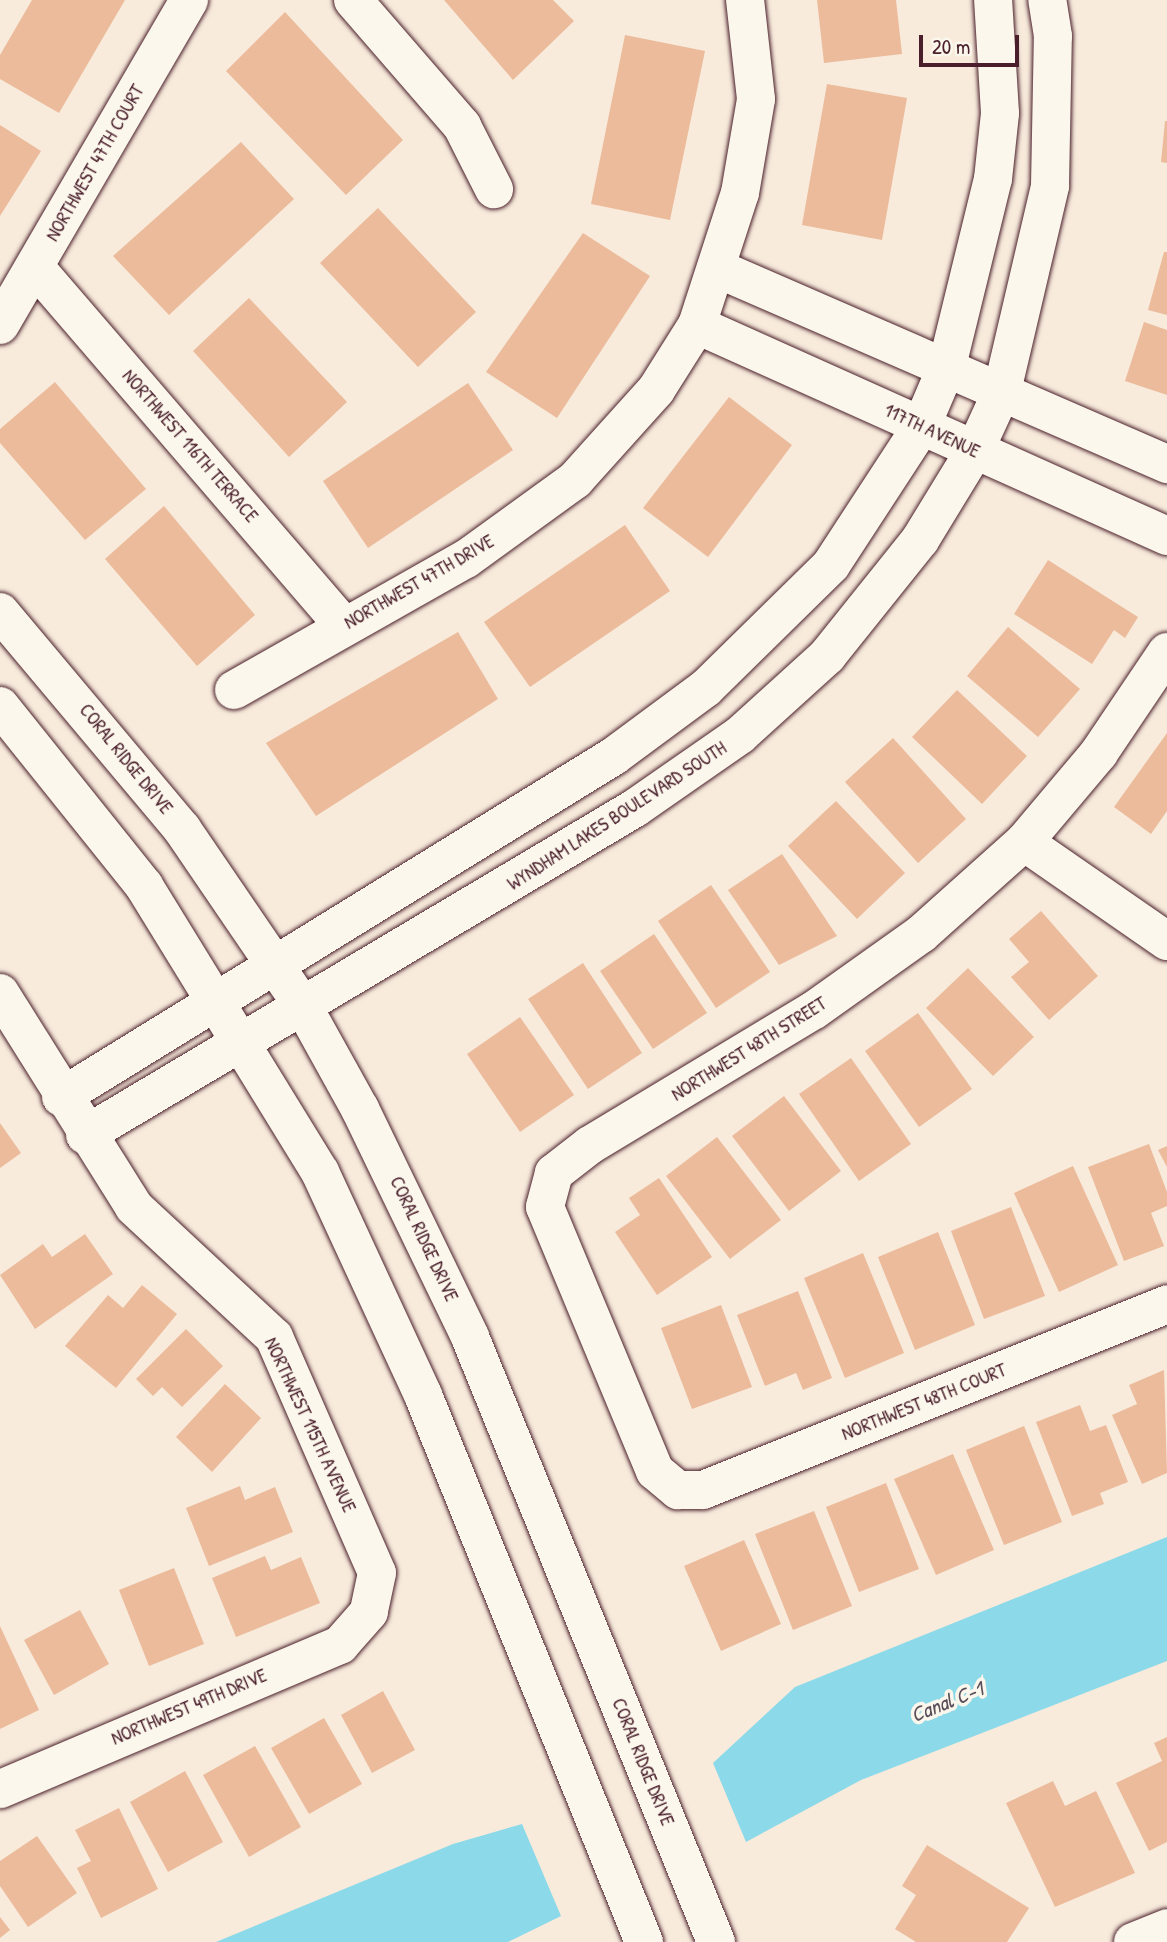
<!DOCTYPE html>
<style>
body{margin:0}
#map{position:relative;width:1167px;height:1942px;overflow:hidden;background:#f8ebdc;font-family:"Patrick Hand",sans-serif}
div>[style]{position:absolute}
[style*='--x']{left:calc(var(--x)*1px);top:calc(var(--y)*1px);width:calc(var(--w)*1px);rotate:calc(var(--a)*1deg)}
.water>*{inset:0;background:#8bd9e9}
.building>*{inset:0;background:#ebbb9b}
.roads{filter:drop-shadow(0 0 2px #4a1f2b) drop-shadow(0 0 2px #4a1f2b)}
.minor>*{height:38px;margin:-19px;padding:0 19px;transform-origin:19px;border-radius:19px;background:#fbf7ec}
.major>*{height:38px;margin:-19px;padding:0 19px;transform-origin:19px;border-radius:19px;background:#fbf7ec}
span{translate:-50% -50%;white-space:nowrap;text-align:center;line-height:1.15;-webkit-text-stroke:7px #fbf7ec;paint-order:stroke}
.street-label{font-size:19px;color:#4a1f2b}
.water-label{font-size:21px;color:#5a4e5a;font-style:italic}
.scale{position:absolute;left:919px;top:35px;width:100px;height:32px;box-sizing:border-box;border:4px solid #4a1f2b;border-top:0;padding-left:9px;font-size:21px;line-height:24px;white-space:nowrap;color:#4a1f2b;-webkit-text-stroke:5px #fbf7ec;paint-order:stroke}
</style>
<div id="map">
<div class="water">
<div style="clip-path:polygon(1167px 1537px,1167px 1661px,861px 1780px,746px 1842px,713px 1763px,795px 1687px)"></div>
<div style="clip-path:polygon(522px 1824px,561px 1916px,508px 1942px,216px 1942px,453px 1844px)"></div>
</div>
<div class="building">
<div style="clip-path:polygon(32px 0,125px 0,59px 113px,0 79px,0 55px)"></div>
<div style="clip-path:polygon(444px 0,553px 0,574px 21px,513px 80px)"></div>
<div style="clip-path:polygon(817px 0,896px 0,902px 54px,824px 63px)"></div>
<div style="clip-path:polygon(285px 12px,403px 140px,346px 195px,226px 71px)"></div>
<div style="clip-path:polygon(625px 35px,705px 51px,670px 220px,591px 204px)"></div>
<div style="clip-path:polygon(827px 84px,907px 98px,882px 240px,802px 225px)"></div>
<div style="clip-path:polygon(1165px 121px,1167px 121px,1167px 163px,1161px 162px)"></div>
<div style="clip-path:polygon(0 125px,41px 151px,0 216px)"></div>
<div style="clip-path:polygon(241px 142px,294px 199px,169px 315px,113px 256px)"></div>
<div style="clip-path:polygon(378px 208px,476px 312px,418px 367px,320px 263px)"></div>
<div style="clip-path:polygon(583px 233px,650px 276px,557px 418px,486px 372px)"></div>
<div style="clip-path:polygon(1164px 252px,1167px 252px,1167px 315px,1148px 310px)"></div>
<div style="clip-path:polygon(249px 298px,347px 402px,289px 457px,193px 351px)"></div>
<div style="clip-path:polygon(1144px 322px,1167px 330px,1167px 395px,1125px 381px)"></div>
<div style="clip-path:polygon(55px 382px,146px 489px,85px 540px,0 443px,0 429px)"></div>
<div style="clip-path:polygon(468px 383px,513px 450px,368px 548px,323px 481px)"></div>
<div style="clip-path:polygon(729px 397px,792px 445px,708px 557px,643px 508px)"></div>
<div style="clip-path:polygon(164px 506px,255px 615px,197px 666px,105px 559px)"></div>
<div style="clip-path:polygon(625px 525px,670px 591px,530px 687px,484px 622px)"></div>
<div style="clip-path:polygon(1048px 560px,1138px 617px,1125px 638px,1114px 630px,1092px 664px,1014px 614px)"></div>
<div style="clip-path:polygon(1008px 627px,1080px 689px,1038px 737px,967px 676px)"></div>
<div style="clip-path:polygon(458px 632px,498px 699px,316px 816px,266px 743px)"></div>
<div style="clip-path:polygon(957px 690px,1027px 756px,982px 804px,912px 737px)"></div>
<div style="clip-path:polygon(1167px 733px,1167px 811px,1151px 834px,1114px 807px)"></div>
<div style="clip-path:polygon(893px 738px,966px 819px,918px 863px,845px 782px)"></div>
<div style="clip-path:polygon(836px 801px,905px 873px,857px 919px,788px 846px)"></div>
<div style="clip-path:polygon(782px 854px,837px 936px,779px 965px,728px 890px)"></div>
<div style="clip-path:polygon(711px 885px,770px 972px,716px 1008px,658px 921px)"></div>
<div style="clip-path:polygon(1041px 911px,1098px 976px,1049px 1020px,1011px 977px,1029px 962px,1009px 939px)"></div>
<div style="clip-path:polygon(654px 934px,707px 1013px,653px 1049px,600px 971px)"></div>
<div style="clip-path:polygon(583px 963px,642px 1053px,588px 1089px,528px 999px)"></div>
<div style="clip-path:polygon(968px 968px,1034px 1037px,993px 1076px,926px 1008px)"></div>
<div style="clip-path:polygon(918px 1013px,972px 1089px,919px 1127px,865px 1051px)"></div>
<div style="clip-path:polygon(520px 1017px,574px 1095px,520px 1132px,467px 1054px)"></div>
<div style="clip-path:polygon(851px 1058px,911px 1144px,859px 1181px,799px 1094px)"></div>
<div style="clip-path:polygon(784px 1096px,841px 1171px,789px 1211px,732px 1136px)"></div>
<div style="clip-path:polygon(0 1123px,21px 1153px,0 1168px)"></div>
<div style="clip-path:polygon(717px 1137px,781px 1220px,730px 1259px,666px 1176px)"></div>
<div style="clip-path:polygon(1149px 1144px,1167px 1192px,1167px 1206px,1151px 1213px,1164px 1246px,1124px 1261px,1088px 1167px)"></div>
<div style="clip-path:polygon(1167px 1146px,1167px 1167px,1158px 1150px)"></div>
<div style="clip-path:polygon(1073px 1166px,1118px 1265px,1059px 1292px,1014px 1193px)"></div>
<div style="clip-path:polygon(659px 1178px,712px 1257px,657px 1295px,615px 1232px,640px 1215px,629px 1198px)"></div>
<div style="clip-path:polygon(1011px 1207px,1045px 1296px,984px 1319px,951px 1231px)"></div>
<div style="clip-path:polygon(938px 1232px,975px 1325px,915px 1350px,878px 1257px)"></div>
<div style="clip-path:polygon(85px 1234px,113px 1274px,35px 1329px,0 1275px,43px 1244px,52px 1257px)"></div>
<div style="clip-path:polygon(863px 1253px,904px 1353px,845px 1378px,804px 1278px)"></div>
<div style="clip-path:polygon(142px 1285px,177px 1314px,116px 1388px,65px 1346px,108px 1295px,123px 1308px)"></div>
<div style="clip-path:polygon(798px 1291px,832px 1378px,803px 1390px,796px 1373px,765px 1386px,737px 1315px)"></div>
<div style="clip-path:polygon(721px 1305px,752px 1387px,692px 1409px,661px 1328px)"></div>
<div style="clip-path:polygon(186px 1329px,223px 1366px,182px 1407px,162px 1387px,153px 1396px,136px 1379px)"></div>
<div style="clip-path:polygon(1164px 1370px,1167px 1473px,1142px 1484px,1112px 1415px,1137px 1404px,1129px 1385px)"></div>
<div style="clip-path:polygon(225px 1384px,261px 1418px,212px 1472px,176px 1437px)"></div>
<div style="clip-path:polygon(1080px 1405px,1090px 1431px,1106px 1425px,1128px 1482px,1100px 1493px,1104px 1504px,1072px 1516px,1036px 1422px)"></div>
<div style="clip-path:polygon(1024px 1426px,1062px 1522px,1004px 1545px,966px 1450px)"></div>
<div style="clip-path:polygon(953px 1454px,994px 1550px,936px 1575px,894px 1479px)"></div>
<div style="clip-path:polygon(886px 1483px,919px 1569px,859px 1592px,826px 1507px)"></div>
<div style="clip-path:polygon(240px 1486px,245px 1500px,275px 1487px,293px 1532px,209px 1566px,186px 1508px)"></div>
<div style="clip-path:polygon(814px 1511px,852px 1606px,793px 1630px,755px 1534px)"></div>
<div style="clip-path:polygon(744px 1540px,781px 1624px,721px 1651px,684px 1566px)"></div>
<div style="clip-path:polygon(265px 1556px,271px 1570px,301px 1557px,320px 1603px,236px 1637px,212px 1578px)"></div>
<div style="clip-path:polygon(174px 1568px,204px 1644px,149px 1666px,119px 1590px)"></div>
<div style="clip-path:polygon(80px 1610px,109px 1664px,54px 1695px,24px 1640px)"></div>
<div style="clip-path:polygon(0 1626px,39px 1710px,0 1729px)"></div>
<div style="clip-path:polygon(383px 1691px,415px 1750px,372px 1773px,341px 1715px)"></div>
<div style="clip-path:polygon(324px 1718px,362px 1784px,309px 1814px,271px 1748px)"></div>
<div style="clip-path:polygon(1167px 1737px,1167px 1842px,1149px 1851px,1116px 1783px,1162px 1761px,1154px 1743px)"></div>
<div style="clip-path:polygon(255px 1746px,301px 1827px,249px 1857px,203px 1775px)"></div>
<div style="clip-path:polygon(185px 1771px,223px 1842px,168px 1872px,130px 1802px)"></div>
<div style="clip-path:polygon(1053px 1781px,1065px 1806px,1096px 1791px,1135px 1873px,1055px 1907px,1006px 1803px)"></div>
<div style="clip-path:polygon(119px 1808px,158px 1889px,101px 1918px,77px 1868px,91px 1861px,75px 1830px)"></div>
<div style="clip-path:polygon(37px 1836px,77px 1893px,28px 1927px,0 1886px,0 1861px)"></div>
<div style="clip-path:polygon(927px 1845px,1029px 1908px,1007px 1942px,916px 1942px,895px 1929px,916px 1895px,902px 1886px)"></div>
<div style="clip-path:polygon(0 1917px,10px 1930px,0 1938px)"></div>
</div>
<div class="roads">
<div class="minor">
<div style="--x:353;--y:0;--w:167;--a:49.1"></div>
<div style="--x:462;--y:126;--w:71;--a:63.1"></div>
<div style="--x:35;--y:267;--w:474;--a:49.3"></div>
<div style="--x:716;--y:268;--w:492;--a:23.5"></div>
<div style="--x:0;--y:325;--w:376;--a:-59.8"></div>
<div style="--x:697;--y:325;--w:515;--a:24.18"></div>
<div style="--x:1167;--y:652;--w:122;--a:124"></div>
<div style="--x:1099;--y:753;--w:116;--a:130.1"></div>
<div style="--x:1024;--y:842;--w:138;--a:138.2"></div>
<div style="--x:921;--y:934;--w:131;--a:144.6"></div>
<div style="--x:814;--y:1010;--w:262;--a:148.9"></div>
<div style="--x:590;--y:1145;--w:46;--a:142.1"></div>
<div style="--x:554;--y:1173;--w:35;--a:105"></div>
<div style="--x:545;--y:1207;--w:286;--a:67.4"></div>
<div style="--x:655;--y:1471;--w:30;--a:40"></div>
<div style="--x:678;--y:1490;--w:25;--a:0"></div>
<div style="--x:703;--y:1490;--w:500;--a:-21.8"></div>
<div style="--x:234;--y:690;--w:266;--a:-29.5"></div>
<div style="--x:466;--y:559;--w:135;--a:-35.9"></div>
<div style="--x:575;--y:480;--w:121;--a:-48"></div>
<div style="--x:656;--y:390;--w:77;--a:-57.8"></div>
<div style="--x:697;--y:325;--w:139;--a:-72"></div>
<div style="--x:740;--y:193;--w:95;--a:-80.3"></div>
<div style="--x:756;--y:99;--w:100;--a:-96.3"></div>
<div style="--x:1024;--y:842;--w:174;--a:34.7"></div>
<div style="--x:0;--y:993;--w:252;--a:57.9"></div>
<div style="--x:134;--y:1207;--w:191;--a:42.9"></div>
<div style="--x:274;--y:1337;--w:257;--a:66.4"></div>
<div style="--x:377;--y:1573;--w:40;--a:102"></div>
<div style="--x:369;--y:1612;--w:44;--a:131.3"></div>
<div style="--x:340;--y:1645;--w:369;--a:157"></div>
<div style="--x:61;--y:1097;--w:650;--a:-31.66"></div>
<div style="--x:614;--y:756;--w:114;--a:-36.5"></div>
<div style="--x:706;--y:688;--w:175;--a:-44.5"></div>
<div style="--x:831;--y:565;--w:165;--a:-56.9"></div>
<div style="--x:921;--y:427;--w:66;--a:-66.9"></div>
<div style="--x:947;--y:366;--w:193;--a:-76.2"></div>
<div style="--x:993;--y:179;--w:66;--a:-83.9"></div>
<div style="--x:1000;--y:113;--w:113;--a:-93.5"></div>
<div style="--x:85;--y:1135;--w:640;--a:-30.73"></div>
<div style="--x:635;--y:808;--w:128;--a:-34.8"></div>
<div style="--x:740;--y:735;--w:118;--a:-42.2"></div>
<div style="--x:827;--y:656;--w:149;--a:-51.3"></div>
<div style="--x:920;--y:540;--w:105;--a:-58.6"></div>
<div style="--x:975;--y:450;--w:65;--a:-65.4"></div>
<div style="--x:1002;--y:391;--w:211;--a:-76.8"></div>
<div style="--x:1050;--y:186;--w:150;--a:-88.9"></div>
<div style="--x:1053;--y:36;--w:36;--a:-99"></div>
<div style="--x:1133;--y:1942;--w:37;--a:-22"></div>
</div>
<div class="major">
<div style="--x:0;--y:612;--w:283;--a:50"></div>
<div style="--x:182;--y:829;--w:217;--a:55.7"></div>
<div style="--x:304;--y:1008;--w:115;--a:61"></div>
<div style="--x:360;--y:1109;--w:253;--a:64.2"></div>
<div style="--x:470;--y:1337;--w:653;--a:67.87"></div>
<div style="--x:0;--y:706;--w:231;--a:51.3"></div>
<div style="--x:144;--y:886;--w:336;--a:58.4"></div>
<div style="--x:320;--y:1172;--w:246;--a:65.2"></div>
<div style="--x:423;--y:1395;--w:590;--a:68"></div>
</div>
</div>
<div class="street-label">
<span style="left:95px;top:163px;rotate:-60deg">NORTHWEST 47TH COURT</span>
<span style="left:932px;top:431px;rotate:25deg">117TH AVENUE</span>
<span style="left:190px;top:446px;rotate:49deg">NORTHWEST 116TH TERRACE</span>
<span style="left:419px;top:582px;rotate:-30deg">NORTHWEST 47TH DRIVE</span>
<span style="left:126px;top:759px;rotate:51deg">CORAL RIDGE DRIVE</span>
<span style="left:617px;top:816px;rotate:-33deg">WYNDHAM LAKES BOULEVARD SOUTH</span>
<span style="left:749px;top:1049px;rotate:-32deg">NORTHWEST 48TH STREET</span>
<span style="left:424px;top:1239px;rotate:65deg">CORAL RIDGE DRIVE</span>
<span style="left:924px;top:1402px;rotate:-22deg">NORTHWEST 48TH COURT</span>
<span style="left:310px;top:1425px;rotate:65deg">NORTHWEST 115TH AVENUE</span>
<span style="left:189px;top:1707px;rotate:-23deg">NORTHWEST 49TH DRIVE</span>
<span style="left:643px;top:1762px;rotate:68deg">CORAL RIDGE DRIVE</span>
</div>
<div class="water-label">
<span style="left:947px;top:1702px;rotate:-22deg">Canal C-1</span>
</div>
<div class="scale">20 m</div>
</div>
